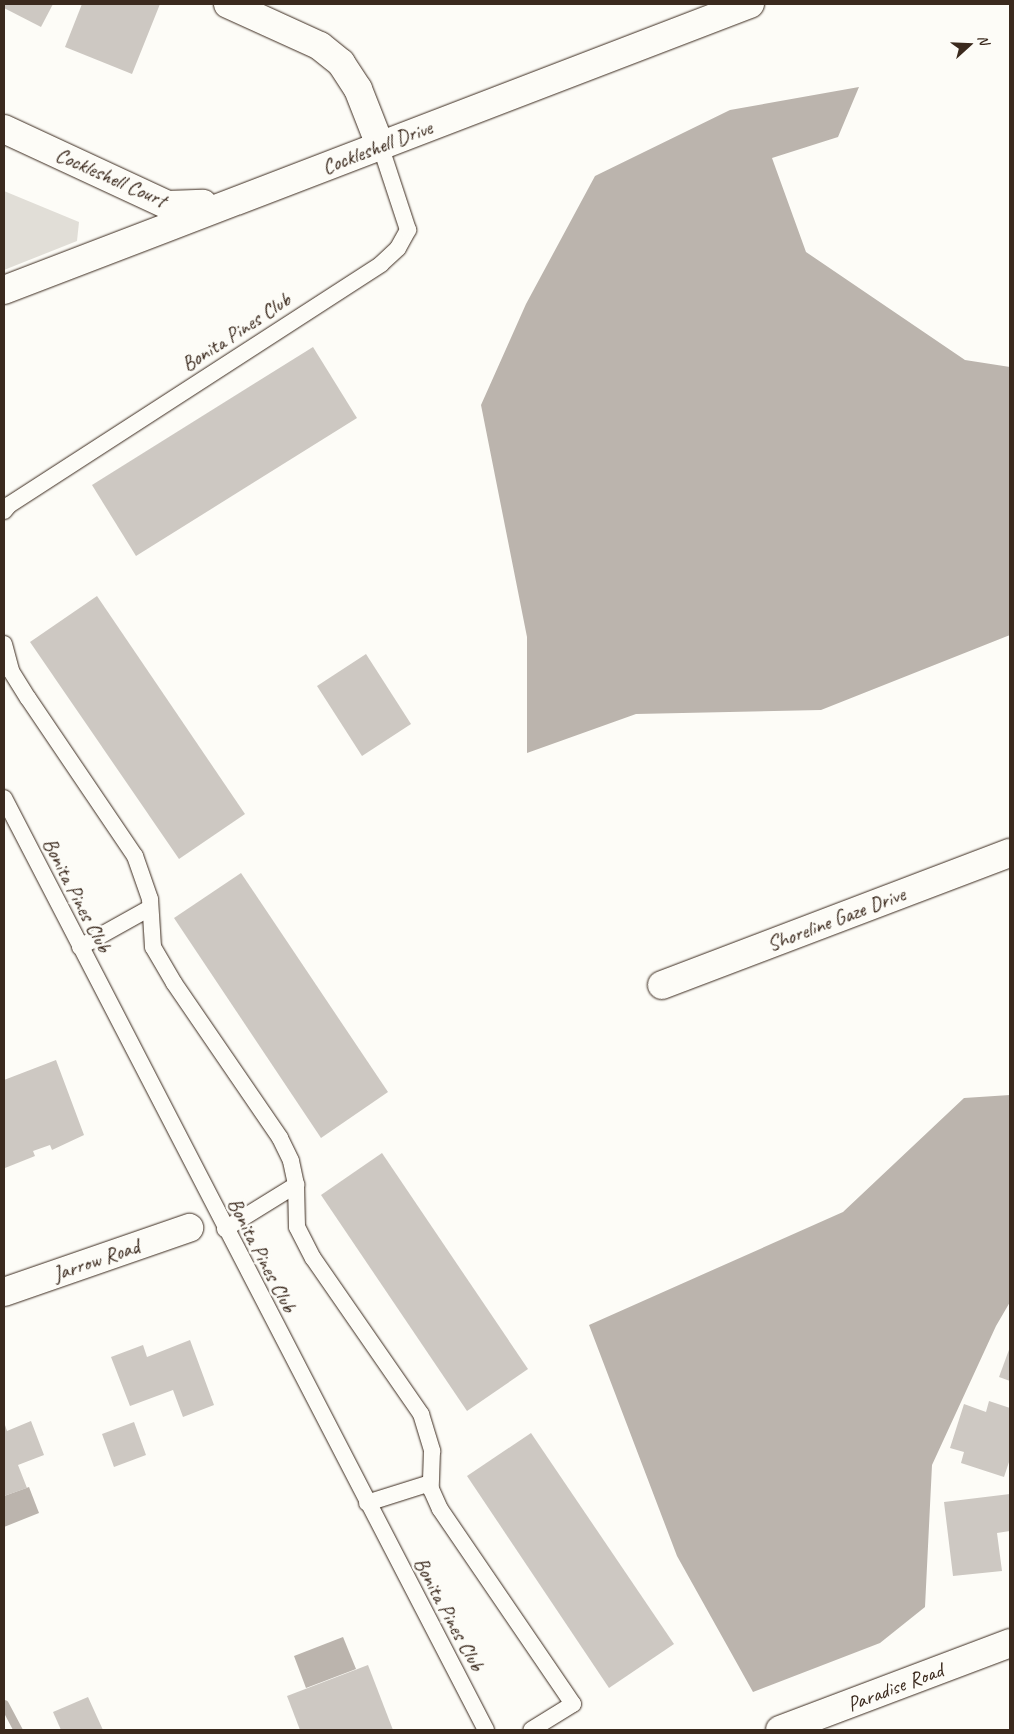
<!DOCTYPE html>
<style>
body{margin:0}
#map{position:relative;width:1014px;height:1734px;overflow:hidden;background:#fdfcf7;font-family:Caveat,sans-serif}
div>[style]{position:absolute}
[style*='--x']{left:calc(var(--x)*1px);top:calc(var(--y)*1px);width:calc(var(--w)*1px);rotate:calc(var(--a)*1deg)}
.green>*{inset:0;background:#e1ded7}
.water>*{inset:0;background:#bbb4ad}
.stream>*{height:9px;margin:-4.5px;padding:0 4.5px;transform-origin:4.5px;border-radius:4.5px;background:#bbb4ad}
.building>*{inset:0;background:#cdc8c2}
.roads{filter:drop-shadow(0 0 1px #3b2a1e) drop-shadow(0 0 1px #3b2a1e)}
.lane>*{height:16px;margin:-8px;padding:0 8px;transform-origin:8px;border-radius:8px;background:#fdfcf7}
.street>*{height:28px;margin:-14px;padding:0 14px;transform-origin:14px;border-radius:14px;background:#fdfcf7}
span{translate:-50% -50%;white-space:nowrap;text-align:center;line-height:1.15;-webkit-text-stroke:5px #fdfcf7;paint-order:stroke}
.street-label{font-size:21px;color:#3b2a1e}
.frame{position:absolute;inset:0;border:5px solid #3b2a1e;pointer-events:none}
.north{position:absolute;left:944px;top:20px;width:50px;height:50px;-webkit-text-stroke:4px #fdfcf7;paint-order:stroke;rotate:70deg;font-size:14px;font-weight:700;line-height:20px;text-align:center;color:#3b2a1e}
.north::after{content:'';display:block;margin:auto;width:18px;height:22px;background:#3b2a1e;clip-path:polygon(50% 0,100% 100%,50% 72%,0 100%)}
</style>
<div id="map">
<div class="green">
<div style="clip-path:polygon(4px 191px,79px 222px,77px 241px,4px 270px)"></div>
</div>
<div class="water">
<div style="clip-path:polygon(859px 87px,838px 137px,772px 158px,806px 252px,965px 360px,1010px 367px,1010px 635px,821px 710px,636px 714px,527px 753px,527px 637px,481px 405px,526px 304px,595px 176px,730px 110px)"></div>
<div style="clip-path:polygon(1010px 1095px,1010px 1302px,996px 1326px,932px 1465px,925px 1607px,880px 1643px,753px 1692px,677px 1556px,589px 1325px,843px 1212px,964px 1098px)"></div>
<div style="clip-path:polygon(29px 1487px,39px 1513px,4px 1527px,4px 1496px)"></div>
<div style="clip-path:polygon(343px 1637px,356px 1669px,306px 1688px,294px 1656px)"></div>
</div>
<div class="stream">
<div style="--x:4;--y:1704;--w:30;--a:62"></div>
</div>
<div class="building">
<div style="clip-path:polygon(4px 4px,53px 4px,41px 27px,4px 8px)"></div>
<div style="clip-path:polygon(82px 4px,160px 4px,132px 74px,65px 47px)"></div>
<div style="clip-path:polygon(313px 347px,357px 418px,136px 556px,92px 485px)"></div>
<div style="clip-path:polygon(97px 596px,245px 814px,179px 859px,30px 642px)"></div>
<div style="clip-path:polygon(366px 654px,411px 724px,362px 756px,317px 686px)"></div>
<div style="clip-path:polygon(241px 873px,388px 1092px,321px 1138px,174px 918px)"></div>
<div style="clip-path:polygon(56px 1060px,84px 1135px,52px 1150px,50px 1145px,33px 1151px,35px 1156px,5px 1168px,4px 1080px)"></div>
<div style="clip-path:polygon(382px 1153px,528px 1369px,467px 1411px,321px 1195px)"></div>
<div style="clip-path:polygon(190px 1340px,214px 1405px,183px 1417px,173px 1390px,130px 1406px,111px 1357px,143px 1345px,147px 1357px)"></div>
<div style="clip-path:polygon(1010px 1347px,1010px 1381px,999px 1377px)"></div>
<div style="clip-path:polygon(989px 1401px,1010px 1408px,1010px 1459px,1004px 1477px,961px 1463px,964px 1452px,950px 1448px,964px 1404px,986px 1412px)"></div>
<div style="clip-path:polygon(31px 1421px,44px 1455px,18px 1465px,27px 1488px,4px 1496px,4px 1422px,7px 1431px)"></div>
<div style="clip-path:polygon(134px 1422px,146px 1455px,114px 1467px,102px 1434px)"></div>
<div style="clip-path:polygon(531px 1433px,674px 1644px,609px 1688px,467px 1476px)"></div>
<div style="clip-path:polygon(1010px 1494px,1010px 1531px,997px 1533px,1002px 1571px,953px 1576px,944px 1502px)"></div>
<div style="clip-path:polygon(368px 1665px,393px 1730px,300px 1730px,287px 1696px)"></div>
<div style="clip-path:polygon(88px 1697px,103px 1730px,61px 1730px,53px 1712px)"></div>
</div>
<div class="roads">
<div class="lane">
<div style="--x:4;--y:511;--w:8;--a:-50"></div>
<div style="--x:9;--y:505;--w:443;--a:-32.9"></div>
<div style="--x:381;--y:264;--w:23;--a:-43"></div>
<div style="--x:398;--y:248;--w:21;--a:-61"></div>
<div style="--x:408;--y:230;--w:89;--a:-108.2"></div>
<div style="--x:4;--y:644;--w:28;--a:75"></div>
<div style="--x:11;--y:671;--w:32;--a:58"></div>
<div style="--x:28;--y:698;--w:191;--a:55.9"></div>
<div style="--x:135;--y:856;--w:46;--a:70.8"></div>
<div style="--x:150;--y:899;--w:48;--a:86.4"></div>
<div style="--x:153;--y:947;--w:42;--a:59.7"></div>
<div style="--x:174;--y:983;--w:188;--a:55.6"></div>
<div style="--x:280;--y:1138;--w:25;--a:64"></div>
<div style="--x:291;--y:1161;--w:25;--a:78"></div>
<div style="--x:296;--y:1185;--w:42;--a:88.6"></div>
<div style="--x:297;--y:1227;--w:35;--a:63"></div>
<div style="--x:313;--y:1258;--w:190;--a:55.3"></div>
<div style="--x:421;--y:1414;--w:39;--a:73"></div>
<div style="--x:432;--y:1451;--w:38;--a:92"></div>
<div style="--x:431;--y:1489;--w:22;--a:66"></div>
<div style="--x:440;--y:1509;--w:236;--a:55.7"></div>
<div style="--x:573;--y:1704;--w:49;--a:148.2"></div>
<div style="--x:4;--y:798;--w:1049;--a:62.65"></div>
<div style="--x:80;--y:947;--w:80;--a:-29.1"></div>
<div style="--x:225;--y:1229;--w:84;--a:-31.8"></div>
<div style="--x:367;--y:1503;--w:66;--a:-17.6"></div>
</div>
<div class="street">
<div style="--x:228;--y:4;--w:101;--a:24.5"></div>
<div style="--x:320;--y:46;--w:27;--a:39"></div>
<div style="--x:341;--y:63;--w:31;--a:57"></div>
<div style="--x:358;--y:89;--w:60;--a:68.6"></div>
<div style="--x:4;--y:129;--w:181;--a:24.9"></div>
<div style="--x:168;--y:205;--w:35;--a:-2"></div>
<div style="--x:4;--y:290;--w:799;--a:-20.98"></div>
<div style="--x:662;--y:985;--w:372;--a:-20.8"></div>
<div style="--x:4;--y:1292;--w:196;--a:-19.1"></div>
<div style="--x:780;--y:1730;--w:246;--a:-20.7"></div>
</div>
</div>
<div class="street-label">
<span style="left:377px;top:147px;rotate:-21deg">Cockleshell Drive</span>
<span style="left:111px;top:177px;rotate:24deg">Cockleshell Court</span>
<span style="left:236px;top:332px;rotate:-33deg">Bonita Pines Club</span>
<span style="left:77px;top:895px;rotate:63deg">Bonita Pines Club</span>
<span style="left:836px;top:919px;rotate:-21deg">Shoreline Gaze Drive</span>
<span style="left:262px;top:1255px;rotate:63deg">Bonita Pines Club</span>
<span style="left:96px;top:1260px;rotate:-19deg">Jarrow Road</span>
<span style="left:449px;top:1614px;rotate:62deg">Bonita Pines Club</span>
<span style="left:895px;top:1687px;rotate:-21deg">Paradise Road</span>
</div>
<div class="frame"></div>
<div class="north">N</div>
</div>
